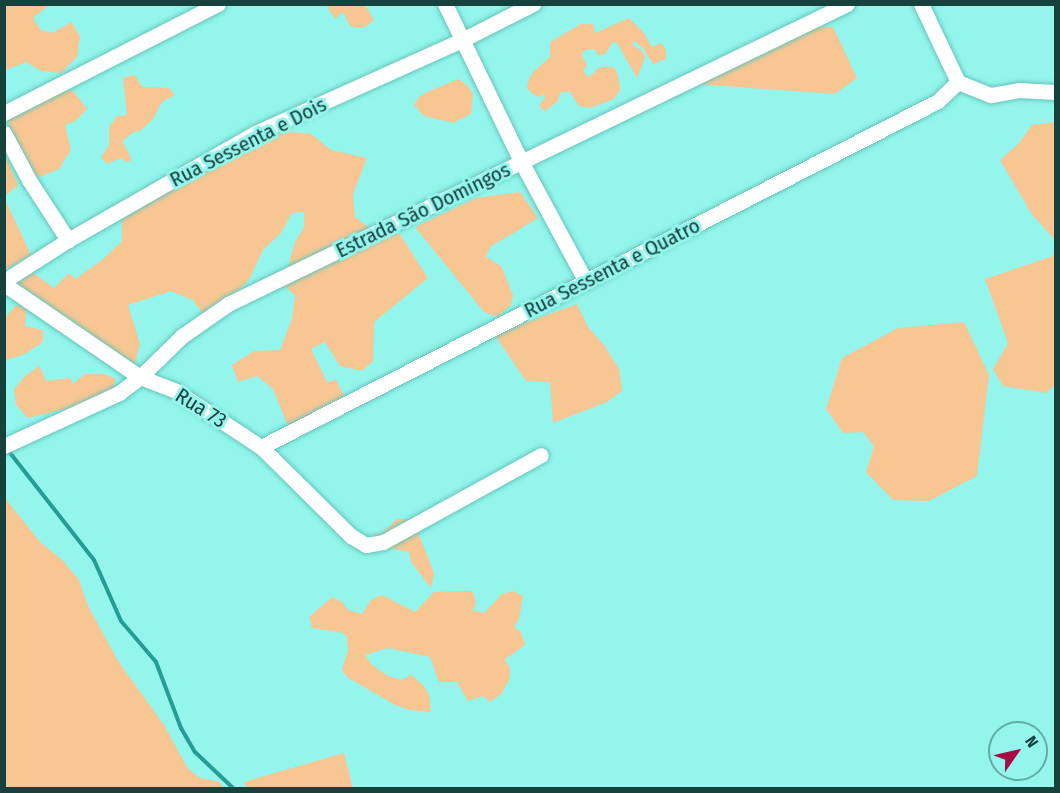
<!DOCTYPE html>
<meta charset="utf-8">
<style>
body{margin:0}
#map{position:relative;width:1060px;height:793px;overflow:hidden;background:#93f5eb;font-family:"Fira Sans Condensed",sans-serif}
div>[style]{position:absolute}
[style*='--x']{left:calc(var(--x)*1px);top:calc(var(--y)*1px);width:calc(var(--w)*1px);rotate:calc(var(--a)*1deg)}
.green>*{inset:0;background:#f7c692}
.stream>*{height:4px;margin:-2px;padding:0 2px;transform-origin:2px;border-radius:2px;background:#249e95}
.roads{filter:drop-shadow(0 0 2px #63c5bc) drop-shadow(0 0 2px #63c5bc)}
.street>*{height:15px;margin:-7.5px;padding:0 7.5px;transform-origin:7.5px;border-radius:7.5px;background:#fff}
span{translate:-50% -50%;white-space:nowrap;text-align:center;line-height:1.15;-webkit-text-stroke:6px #93f5eb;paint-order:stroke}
.street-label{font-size:21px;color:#17413d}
.frame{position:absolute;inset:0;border:6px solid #17413d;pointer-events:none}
.north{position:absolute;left:988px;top:721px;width:60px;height:60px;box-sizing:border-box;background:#93f5eb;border:2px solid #61ada5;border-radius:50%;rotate:56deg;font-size:16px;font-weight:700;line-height:24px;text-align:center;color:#17413d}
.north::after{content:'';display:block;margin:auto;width:21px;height:27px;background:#a50d46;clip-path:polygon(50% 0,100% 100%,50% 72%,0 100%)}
</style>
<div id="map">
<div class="green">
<div style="clip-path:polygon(5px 4px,49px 5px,33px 18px,41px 30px,52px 33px,72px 22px,80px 37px,77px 57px,61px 73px,41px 71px,26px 62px,5px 70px)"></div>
<div style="clip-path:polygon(326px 5px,365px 5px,374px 20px,365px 27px,357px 28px,350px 26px,343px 12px,335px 19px)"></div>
<div style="clip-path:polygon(629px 18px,644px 33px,652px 47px,661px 43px,666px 50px,666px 59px,653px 64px,643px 48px,634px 41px,632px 44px,643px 52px,645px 58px,637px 78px,617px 43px,613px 42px,605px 54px,598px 55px,594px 49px,586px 50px,581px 54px,587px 65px,583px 71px,589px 77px,600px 67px,613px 67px,618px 74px,620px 90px,614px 99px,590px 108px,579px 106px,570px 92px,564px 92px,560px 93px,558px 101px,545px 111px,541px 108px,539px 105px,545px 98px,544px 94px,539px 97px,531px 93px,527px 88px,528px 81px,533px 72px,550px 57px,550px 42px,581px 24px,593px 24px,595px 33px)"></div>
<div style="clip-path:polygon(811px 27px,833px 27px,857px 78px,835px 94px,696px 84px)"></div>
<div style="clip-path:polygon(135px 75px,142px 87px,169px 88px,175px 95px,162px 102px,153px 119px,140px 131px,134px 132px,122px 141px,132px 160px,126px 162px,121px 158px,107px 164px,101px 157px,109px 145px,109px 127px,117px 116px,127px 115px,123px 78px)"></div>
<div style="clip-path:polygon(459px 79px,468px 86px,473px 94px,471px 114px,453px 123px,424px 116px,414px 105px,419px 97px,429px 91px)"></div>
<div style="clip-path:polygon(59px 87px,73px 91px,87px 109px,75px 121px,65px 125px,71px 150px,59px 169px,34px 179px,6px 118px)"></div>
<div style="clip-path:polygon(1055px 122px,1056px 122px,1055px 240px,1031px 213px,1000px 160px,1019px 143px,1032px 125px)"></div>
<div style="clip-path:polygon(283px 131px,311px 134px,331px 150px,367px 158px,353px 194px,355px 217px,370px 228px,396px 228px,428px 278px,374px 322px,373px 361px,362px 371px,340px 366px,325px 342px,311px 349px,327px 382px,336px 380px,345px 398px,288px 426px,273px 389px,257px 376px,238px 382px,232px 365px,254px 351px,280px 350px,292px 319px,295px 295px,283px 285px,295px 242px,304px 227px,304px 212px,292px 213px,281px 233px,263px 250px,250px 278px,241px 288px,204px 315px,193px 300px,171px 291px,128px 305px,140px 344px,134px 367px,15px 286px,29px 270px,54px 288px,69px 273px,75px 279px,101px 261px,122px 241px,122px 219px,171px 186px,232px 160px)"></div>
<div style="clip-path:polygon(5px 154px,18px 185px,5px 196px,4px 196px)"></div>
<div style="clip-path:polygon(520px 192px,538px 218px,490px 247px,486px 257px,501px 266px,513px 295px,511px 305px,497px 317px,484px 312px,415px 227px,476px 198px)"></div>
<div style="clip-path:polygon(4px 197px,31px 255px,5px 270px,4px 270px)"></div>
<div style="clip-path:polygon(1055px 242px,1055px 385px,1046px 393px,1003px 386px,993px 369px,1008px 343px,985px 279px,1053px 256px)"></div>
<div style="clip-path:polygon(577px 304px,588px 327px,604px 345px,619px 369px,622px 391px,607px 402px,553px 423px,550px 382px,526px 381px,494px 334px)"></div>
<div style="clip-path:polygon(16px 305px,27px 307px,25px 326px,43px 330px,43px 342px,23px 355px,5px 360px,4px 319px)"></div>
<div style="clip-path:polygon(964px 322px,989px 375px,977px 476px,929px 501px,893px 500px,866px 472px,874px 446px,863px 432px,843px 433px,826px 409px,842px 358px,898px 328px)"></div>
<div style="clip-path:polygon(39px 366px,46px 381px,70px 378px,73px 384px,85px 374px,104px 374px,116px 379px,113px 390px,81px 405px,28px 418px,16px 405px,14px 389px,25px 376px)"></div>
<div style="clip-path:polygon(5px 498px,41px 543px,62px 560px,79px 580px,88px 606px,118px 661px,164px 725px,188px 769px,200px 778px,220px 782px,223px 788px,5px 788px)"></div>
<div style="clip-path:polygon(397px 519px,410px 519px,417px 530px,434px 573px,431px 588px,411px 562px,409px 552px,375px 545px,374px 533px,381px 534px)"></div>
<div style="clip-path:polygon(460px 591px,473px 591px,476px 604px,472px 610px,484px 613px,502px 594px,513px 591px,523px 596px,519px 619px,514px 627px,521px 632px,525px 645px,505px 659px,510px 669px,509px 680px,501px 694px,490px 702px,483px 696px,468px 701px,457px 682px,439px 682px,430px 657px,388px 648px,365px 655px,372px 665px,388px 676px,402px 680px,411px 675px,423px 685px,429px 694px,431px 712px,409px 710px,395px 705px,347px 677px,342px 669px,348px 651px,347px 637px,343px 633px,312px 628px,309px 617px,332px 597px,342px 602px,348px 610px,362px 614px,371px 600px,382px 595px,415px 612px,434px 592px)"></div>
<div style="clip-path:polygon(344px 753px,353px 788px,247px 788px,244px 782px)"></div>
</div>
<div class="stream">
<div style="--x:7;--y:449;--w:141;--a:51.9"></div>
<div style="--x:94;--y:560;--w:67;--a:66.1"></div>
<div style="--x:121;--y:621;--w:54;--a:49.5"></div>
<div style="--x:156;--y:662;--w:71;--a:69.3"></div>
<div style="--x:181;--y:728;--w:28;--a:60"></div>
<div style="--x:195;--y:752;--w:52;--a:43.5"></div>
</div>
<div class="roads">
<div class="street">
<div style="--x:445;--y:4;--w:177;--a:64.2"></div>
<div style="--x:522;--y:163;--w:135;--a:61.7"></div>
<div style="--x:921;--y:4;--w:86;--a:64.6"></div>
<div style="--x:958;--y:82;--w:35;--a:22"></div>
<div style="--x:991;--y:95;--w:27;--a:-10"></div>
<div style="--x:1018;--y:90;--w:38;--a:3"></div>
<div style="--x:4;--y:113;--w:240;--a:-27"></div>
<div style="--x:4;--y:133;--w:53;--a:62"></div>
<div style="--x:29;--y:180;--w:72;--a:57"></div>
<div style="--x:4;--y:281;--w:76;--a:-32.6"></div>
<div style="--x:68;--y:240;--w:215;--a:-29.8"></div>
<div style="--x:255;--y:133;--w:227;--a:-24.2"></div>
<div style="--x:462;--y:40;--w:80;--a:-26.9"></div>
<div style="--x:4;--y:284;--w:165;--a:34.4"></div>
<div style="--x:140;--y:377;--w:39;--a:21"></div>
<div style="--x:176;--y:391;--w:102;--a:33.4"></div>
<div style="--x:261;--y:447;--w:127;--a:44.7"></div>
<div style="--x:351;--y:536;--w:17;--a:31"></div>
<div style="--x:366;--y:545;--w:17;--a:-10"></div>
<div style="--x:383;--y:542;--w:180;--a:-28.8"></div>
<div style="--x:4;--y:446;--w:127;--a:-24.7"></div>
<div style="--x:119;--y:393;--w:26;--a:-37"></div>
<div style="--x:140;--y:377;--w:59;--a:-44.3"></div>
<div style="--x:182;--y:336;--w:56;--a:-34.8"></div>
<div style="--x:228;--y:304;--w:688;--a:-25.86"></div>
<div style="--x:261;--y:447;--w:760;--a:-27.07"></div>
<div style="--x:938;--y:101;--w:28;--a:-44"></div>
</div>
</div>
<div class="street-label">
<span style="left:248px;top:142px;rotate:-27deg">Rua Sessenta e Dois</span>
<span style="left:423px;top:210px;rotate:-26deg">Estrada São Domingos</span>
<span style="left:612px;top:268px;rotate:-27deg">Rua Sessenta e Quatro</span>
<span style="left:201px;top:408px;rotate:32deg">Rua 73</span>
</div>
<div class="frame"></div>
<div class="north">N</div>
</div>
